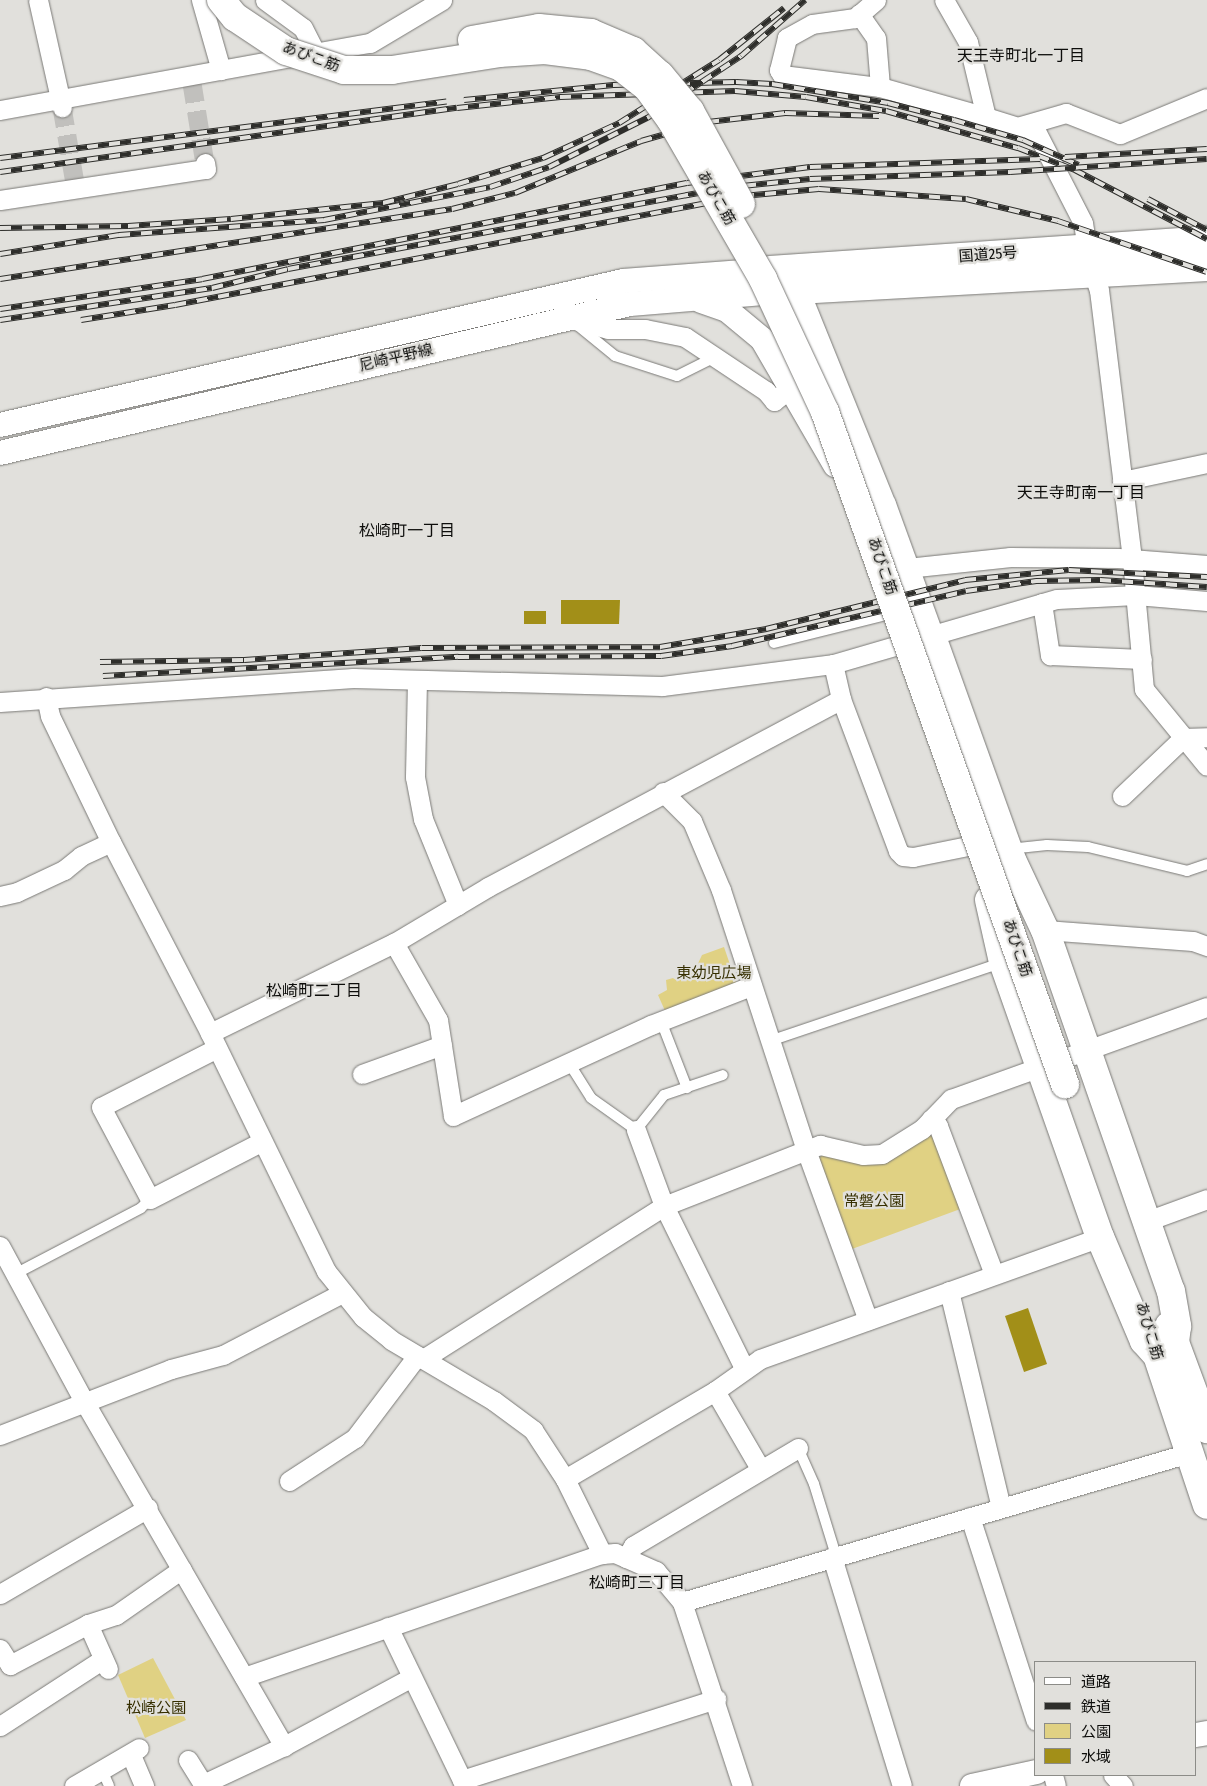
<!DOCTYPE html>
<meta charset="utf-8">
<style>
body{margin:0}
#map{position:relative;width:1207px;height:1786px;overflow:hidden;background:#e1e0dc;font-family:"Fira Sans Condensed","Noto Sans JP",sans-serif}
div>[style]{position:absolute}
[style*='--x']{left:calc(var(--x)*1px);top:calc(var(--y)*1px);width:calc(var(--w)*1px);rotate:calc(var(--a)*1deg)}
.green>*{inset:0;background:#e0d183}
.water>*{inset:0;background:#a28f18}
.minor-tunnel>*{height:19px;margin-top:-9.5px;transform-origin:0;background:repeating-linear-gradient(90deg,#c1c0bd 0 19px,transparent 0 28px)}
.roads{filter:drop-shadow(0 0 1px #7a7976) drop-shadow(0 0 1px #7a7976)}
.service>*{height:10px;margin:-5px;padding:0 5px;transform-origin:5px;border-radius:5px;background:#fff}
.minor>*{height:19px;margin:-9.5px;padding:0 9.5px;transform-origin:9.5px;border-radius:9.5px;background:#fff}
.tertiary>*{height:24px;margin:-12px;padding:0 12px;transform-origin:12px;border-radius:12px;background:#fff}
.primary>*{height:28px;margin:-14px;padding:0 14px;transform-origin:14px;border-radius:14px;background:#fff}
.trunk>*{height:28px;margin:-14px;padding:0 14px;transform-origin:14px;border-radius:14px;background:#fff}
.rail>*{height:5.5px;margin-top:-2.75px;transform-origin:0;background:repeating-linear-gradient(90deg,#e1e0dc 0 11px,#2e2e2b 0 22px);box-sizing:border-box;border-block:1px solid #2e2e2b}
.bridges{filter:drop-shadow(0 0 1px #7a7976) drop-shadow(0 0 1px #7a7976)}
.primary-bridge>*{height:28px;margin:-14px;padding:0 14px;transform-origin:14px;border-radius:14px;background:#fff}
span{translate:-50% -50%;white-space:nowrap;text-align:center;line-height:1.15;-webkit-text-stroke:4.5px #e1e0dc;paint-order:stroke}
.street-label{font-size:15px;color:#0d0d0b}
.park-label{font-size:15px;color:#362f00}
.neighbourhood-label{font-size:16px;color:#0d0d0b}
.legend{position:absolute;left:1034px;top:1661px;width:162px;height:115px;box-sizing:border-box;background:#e1e0dc;border:1px solid #8c8c88;margin:0;padding:6px 9px;list-style:none;font-size:15px;color:#0d0d0b}
.legend li{display:flex;align-items:center;gap:10px;height:25px}
.legend b{width:25px;border:1px solid #8c8c88}
</style>
<div id="map">
<div class="green">
<div style="clip-path:polygon(724px 947px,737px 985px,666px 1013px,658px 995px,667px 990px,666px 980px,694px 972px,702px 955px)"></div>
<div style="clip-path:polygon(925px 1135px,935px 1136px,963px 1208px,852px 1249px,818px 1159px,826px 1151px,872px 1164px,887px 1160px)"></div>
<div style="clip-path:polygon(153px 1658px,186px 1720px,145px 1738px,118px 1675px)"></div>
</div>
<div class="water">
<div style="clip-path:polygon(561px 600px,620px 600px,619px 624px,561px 624px)"></div>
<div style="clip-path:polygon(524px 611px,546px 611px,546px 624px,524px 624px)"></div>
<div style="clip-path:polygon(1028px 1308px,1047px 1364px,1024px 1372px,1005px 1316px)"></div>
</div>
<div class="minor-tunnel">
<div style="--x:192;--y:83;--w:81;--a:80.8"></div>
<div style="--x:62;--y:107;--w:77;--a:80.3"></div>
</div>
<div class="roads">
<div class="service">
<div style="--x:577;--y:325;--w:49;--a:39.2"></div>
<div style="--x:615;--y:356;--w:65;--a:17.9"></div>
<div style="--x:677;--y:376;--w:42;--a:-26.6"></div>
<div style="--x:774;--y:643;--w:120;--a:-14"></div>
<div style="--x:1009;--y:849;--w:38;--a:-6"></div>
<div style="--x:1047;--y:845;--w:41;--a:2.8"></div>
<div style="--x:1088;--y:847;--w:102;--a:13.6"></div>
<div style="--x:1187;--y:871;--w:21;--a:-19"></div>
<div style="--x:661;--y:1021;--w:72;--a:68.8"></div>
<div style="--x:770;--y:1041;--w:244;--a:-18.7"></div>
<div style="--x:569;--y:1063;--w:41;--a:57.8"></div>
<div style="--x:591;--y:1098;--w:55;--a:35.4"></div>
<div style="--x:636;--y:1130;--w:45;--a:-51.3"></div>
<div style="--x:664;--y:1095;--w:62;--a:-18.7"></div>
<div style="--x:15;--y:1274;--w:142;--a:-27.6"></div>
<div style="--x:141;--y:1208;--w:13;--a:-45"></div>
<div style="--x:798;--y:1448;--w:39;--a:66"></div>
<div style="--x:814;--y:1484;--w:68;--a:72.9"></div>
<div style="--x:834;--y:1549;--w:8;--a:104"></div>
<div style="--x:102;--y:1770;--w:17;--a:66"></div>
</div>
<div class="minor">
<div style="--x:38;--y:0;--w:110;--a:77.4"></div>
<div style="--x:201;--y:0;--w:73;--a:74.1"></div>
<div style="--x:265;--y:0;--w:47;--a:36.4"></div>
<div style="--x:303;--y:28;--w:28;--a:63"></div>
<div style="--x:876;--y:0;--w:28;--a:139"></div>
<div style="--x:855;--y:18;--w:43;--a:172.1"></div>
<div style="--x:812;--y:24;--w:29;--a:151"></div>
<div style="--x:787;--y:38;--w:33;--a:104"></div>
<div style="--x:779;--y:70;--w:6;--a:59"></div>
<div style="--x:782;--y:75;--w:99;--a:7"></div>
<div style="--x:880;--y:87;--w:110;--a:15.8"></div>
<div style="--x:986;--y:117;--w:77;--a:-103.5"></div>
<div style="--x:968;--y:42;--w:48;--a:-119.7"></div>
<div style="--x:859;--y:14;--w:29;--a:55"></div>
<div style="--x:876;--y:38;--w:49;--a:85.3"></div>
<div style="--x:0;--y:110;--w:376;--a:-10.3"></div>
<div style="--x:370;--y:43;--w:84;--a:-30.8"></div>
<div style="--x:986;--y:117;--w:53;--a:17.4"></div>
<div style="--x:1037;--y:133;--w:101;--a:62.9"></div>
<div style="--x:1083;--y:223;--w:25;--a:81"></div>
<div style="--x:1021;--y:126;--w:47;--a:-16.1"></div>
<div style="--x:1066;--y:113;--w:58;--a:21.3"></div>
<div style="--x:1120;--y:134;--w:94;--a:-22.5"></div>
<div style="--x:0;--y:200;--w:208;--a:-8.6"></div>
<div style="--x:206;--y:169;--w:6;--a:-99"></div>
<div style="--x:1094;--y:275;--w:16;--a:72"></div>
<div style="--x:1099;--y:290;--w:272;--a:83"></div>
<div style="--x:1132;--y:560;--w:130;--a:84.7"></div>
<div style="--x:1144;--y:689;--w:99;--a:50.7"></div>
<div style="--x:562;--y:295;--w:24;--a:75"></div>
<div style="--x:568;--y:318;--w:41;--a:15.4"></div>
<div style="--x:608;--y:329;--w:37;--a:0"></div>
<div style="--x:645;--y:329;--w:41;--a:11.3"></div>
<div style="--x:685;--y:337;--w:97;--a:33.7"></div>
<div style="--x:766;--y:391;--w:13;--a:51"></div>
<div style="--x:774;--y:401;--w:23;--a:-38"></div>
<div style="--x:1122;--y:481;--w:87;--a:-12"></div>
<div style="--x:907;--y:568;--w:104;--a:-6.1"></div>
<div style="--x:1010;--y:557;--w:108;--a:0.5"></div>
<div style="--x:1118;--y:558;--w:89;--a:4.5"></div>
<div style="--x:1042;--y:603;--w:53;--a:81.3"></div>
<div style="--x:1050;--y:655;--w:92;--a:2.5"></div>
<div style="--x:833;--y:664;--w:36;--a:77"></div>
<div style="--x:841;--y:699;--w:162;--a:69.4"></div>
<div style="--x:898;--y:851;--w:7;--a:45"></div>
<div style="--x:903;--y:856;--w:10;--a:6"></div>
<div style="--x:913;--y:857;--w:61;--a:-11.3"></div>
<div style="--x:973;--y:845;--w:17;--a:7"></div>
<div style="--x:417;--y:680;--w:97;--a:91.2"></div>
<div style="--x:415;--y:777;--w:43;--a:79.2"></div>
<div style="--x:423;--y:819;--w:93;--a:67.9"></div>
<div style="--x:46;--y:697;--w:19;--a:78"></div>
<div style="--x:50;--y:716;--w:140;--a:64.2"></div>
<div style="--x:111;--y:842;--w:215;--a:62.6"></div>
<div style="--x:210;--y:1033;--w:265;--a:64"></div>
<div style="--x:326;--y:1271;--w:59;--a:51.2"></div>
<div style="--x:363;--y:1317;--w:36;--a:39"></div>
<div style="--x:391;--y:1340;--w:120;--a:30.6"></div>
<div style="--x:494;--y:1401;--w:49;--a:36.6"></div>
<div style="--x:533;--y:1430;--w:59;--a:56.9"></div>
<div style="--x:565;--y:1479;--w:84;--a:63.7"></div>
<div style="--x:0;--y:702;--w:354;--a:-3.9"></div>
<div style="--x:353;--y:678;--w:309;--a:1.5"></div>
<div style="--x:662;--y:686;--w:172;--a:-7.3"></div>
<div style="--x:833;--y:664;--w:233;--a:-16.2"></div>
<div style="--x:1057;--y:599;--w:79;--a:-2.9"></div>
<div style="--x:1136;--y:595;--w:71;--a:4.8"></div>
<div style="--x:663;--y:792;--w:41;--a:45"></div>
<div style="--x:692;--y:821;--w:75;--a:67.2"></div>
<div style="--x:721;--y:890;--w:274;--a:71.9"></div>
<div style="--x:806;--y:1150;--w:181;--a:70"></div>
<div style="--x:1122;--y:796;--w:84;--a:-43.6"></div>
<div style="--x:1183;--y:738;--w:24;--a:-2"></div>
<div style="--x:0;--y:896;--w:17;--a:-13"></div>
<div style="--x:17;--y:892;--w:52;--a:-25.1"></div>
<div style="--x:64;--y:870;--w:22;--a:-39"></div>
<div style="--x:81;--y:856;--w:33;--a:-25"></div>
<div style="--x:1045;--y:930;--w:148;--a:4.3"></div>
<div style="--x:1193;--y:941;--w:15;--a:20"></div>
<div style="--x:394;--y:943;--w:89;--a:60.3"></div>
<div style="--x:438;--y:1020;--w:97;--a:81.1"></div>
<div style="--x:453;--y:1116;--w:218;--a:-24.7"></div>
<div style="--x:651;--y:1025;--w:107;--a:-21.3"></div>
<div style="--x:210;--y:1033;--w:205;--a:-26.1"></div>
<div style="--x:394;--y:943;--w:109;--a:-30.8"></div>
<div style="--x:488;--y:887;--w:400;--a:-28"></div>
<div style="--x:217;--y:1048;--w:130;--a:153"></div>
<div style="--x:101;--y:1107;--w:104;--a:62"></div>
<div style="--x:150;--y:1199;--w:125;--a:-27.2"></div>
<div style="--x:362;--y:1074;--w:85;--a:-19.9"></div>
<div style="--x:931;--y:1119;--w:10;--a:45"></div>
<div style="--x:938;--y:1126;--w:158;--a:69.3"></div>
<div style="--x:636;--y:1130;--w:81;--a:69.8"></div>
<div style="--x:664;--y:1206;--w:181;--a:63.7"></div>
<div style="--x:1147;--y:1221;--w:64;--a:-20.1"></div>
<div style="--x:0;--y:1246;--w:179;--a:61.6"></div>
<div style="--x:85;--y:1403;--w:397;--a:59.9"></div>
<div style="--x:949;--y:1291;--w:223;--a:76.5"></div>
<div style="--x:423;--y:1359;--w:285;--a:-32.4"></div>
<div style="--x:664;--y:1206;--w:168;--a:-21.4"></div>
<div style="--x:820;--y:1145;--w:44;--a:13.1"></div>
<div style="--x:863;--y:1155;--w:19;--a:-3"></div>
<div style="--x:882;--y:1154;--w:47;--a:-32"></div>
<div style="--x:922;--y:1129;--w:42;--a:-46"></div>
<div style="--x:951;--y:1099;--w:272;--a:-19.8"></div>
<div style="--x:715;--y:1391;--w:91;--a:59.8"></div>
<div style="--x:0;--y:1435;--w:183;--a:-21.1"></div>
<div style="--x:171;--y:1369;--w:54;--a:-15.1"></div>
<div style="--x:223;--y:1355;--w:134;--a:-27.5"></div>
<div style="--x:565;--y:1479;--w:174;--a:-30.4"></div>
<div style="--x:715;--y:1391;--w:55;--a:-35.4"></div>
<div style="--x:760;--y:1359;--w:361;--a:-19.7"></div>
<div style="--x:289;--y:1481;--w:79;--a:-33.1"></div>
<div style="--x:355;--y:1438;--w:103;--a:-52.9"></div>
<div style="--x:970;--y:1517;--w:214;--a:72.1"></div>
<div style="--x:832;--y:1557;--w:239;--a:73"></div>
<div style="--x:626;--y:1558;--w:14;--a:-60"></div>
<div style="--x:633;--y:1546;--w:192;--a:-30.7"></div>
<div style="--x:0;--y:1594;--w:171;--a:-30.2"></div>
<div style="--x:682;--y:1602;--w:528;--a:-16.38"></div>
<div style="--x:88;--y:1624;--w:49;--a:66"></div>
<div style="--x:388;--y:1627;--w:177;--a:64.2"></div>
<div style="--x:0;--y:1649;--w:19;--a:58"></div>
<div style="--x:10;--y:1665;--w:88;--a:-27.7"></div>
<div style="--x:88;--y:1624;--w:29;--a:-18"></div>
<div style="--x:116;--y:1615;--w:80;--a:-34.9"></div>
<div style="--x:244;--y:1677;--w:379;--a:-19"></div>
<div style="--x:602;--y:1554;--w:13;--a:-4"></div>
<div style="--x:615;--y:1553;--w:45;--a:23.7"></div>
<div style="--x:656;--y:1571;--w:40;--a:50"></div>
<div style="--x:682;--y:1602;--w:194;--a:71.9"></div>
<div style="--x:0;--y:1726;--w:123;--a:-33"></div>
<div style="--x:131;--y:1755;--w:34;--a:67"></div>
<div style="--x:188;--y:1760;--w:28;--a:58"></div>
<div style="--x:203;--y:1784;--w:89;--a:-25.1"></div>
<div style="--x:284;--y:1746;--w:145;--a:-28.3"></div>
<div style="--x:1053;--y:1775;--w:11;--a:75"></div>
<div style="--x:1113;--y:1775;--w:15;--a:48"></div>
<div style="--x:462;--y:1780;--w:267;--a:-17.7"></div>
<div style="--x:74;--y:1786;--w:75;--a:-30.3"></div>
</div>
<div class="tertiary">
<div style="--x:701;--y:301;--w:28;--a:19"></div>
<div style="--x:727;--y:310;--w:45;--a:39.6"></div>
<div style="--x:762;--y:339;--w:146;--a:59.9"></div>
<div style="--x:0;--y:425;--w:639;--a:-13.01"></div>
<div style="--x:623;--y:281;--w:147;--a:-4.3"></div>
<div style="--x:770;--y:270;--w:34;--a:37"></div>
<div style="--x:797;--y:290;--w:232;--a:68"></div>
<div style="--x:884;--y:505;--w:140;--a:70"></div>
<div style="--x:0;--y:453;--w:647;--a:-13.31"></div>
<div style="--x:630;--y:304;--w:158;--a:-4.7"></div>
<div style="--x:1196;--y:1735;--w:11;--a:-10"></div>
<div style="--x:972;--y:1786;--w:66;--a:-12.3"></div>
</div>
<div class="primary">
<div style="--x:932;--y:637;--w:237;--a:70.3"></div>
<div style="--x:1012;--y:860;--w:77;--a:64.8"></div>
<div style="--x:1045;--y:930;--w:382;--a:70.8"></div>
<div style="--x:1171;--y:1291;--w:36;--a:80"></div>
<div style="--x:1177;--y:1326;--w:17;--a:97"></div>
<div style="--x:989;--y:900;--w:64;--a:77.3"></div>
<div style="--x:1003;--y:962;--w:292;--a:70.6"></div>
<div style="--x:1100;--y:1237;--w:113;--a:67.1"></div>
<div style="--x:1144;--y:1341;--w:15;--a:48"></div>
<div style="--x:1169;--y:1326;--w:110;--a:69.7"></div>
<div style="--x:1150;--y:1334;--w:180;--a:71.6"></div>
</div>
<div class="trunk">
<div style="--x:770;--y:270;--w:438;--a:-3.9"></div>
<div style="--x:797;--y:290;--w:411;--a:-3.2"></div>
</div>
</div>
<div class="rail">
<div style="--x:464;--y:100;--w:150;--a:-5.7"></div>
<div style="--x:613;--y:85;--w:123;--a:-1.4"></div>
<div style="--x:736;--y:82;--w:36;--a:3"></div>
<div style="--x:772;--y:84;--w:118;--a:9.3"></div>
<div style="--x:888;--y:103;--w:68;--a:14.4"></div>
<div style="--x:954;--y:120;--w:72;--a:16.2"></div>
<div style="--x:1023;--y:140;--w:61;--a:24.1"></div>
<div style="--x:1065;--y:157;--w:142;--a:-3.2"></div>
<div style="--x:0;--y:158;--w:450;--a:-7.2"></div>
<div style="--x:0;--y:172;--w:461;--a:-8"></div>
<div style="--x:457;--y:108;--w:104;--a:-6.1"></div>
<div style="--x:560;--y:97;--w:175;--a:-2"></div>
<div style="--x:735;--y:91;--w:71;--a:4.8"></div>
<div style="--x:806;--y:97;--w:81;--a:9.9"></div>
<div style="--x:886;--y:111;--w:137;--a:15.7"></div>
<div style="--x:1018;--y:148;--w:61;--a:21.1"></div>
<div style="--x:1075;--y:170;--w:149;--a:27.6"></div>
<div style="--x:1148;--y:199;--w:67;--a:27.7"></div>
<div style="--x:0;--y:228;--w:128;--a:-0.9"></div>
<div style="--x:128;--y:226;--w:103;--a:-3.9"></div>
<div style="--x:231;--y:219;--w:153;--a:-6"></div>
<div style="--x:383;--y:203;--w:77;--a:-14.2"></div>
<div style="--x:458;--y:184;--w:89;--a:-17"></div>
<div style="--x:543;--y:158;--w:84;--a:-24.7"></div>
<div style="--x:619;--y:123;--w:118;--a:-32.2"></div>
<div style="--x:719;--y:60;--w:83;--a:-38.7"></div>
<div style="--x:0;--y:254;--w:121;--a:-9.1"></div>
<div style="--x:119;--y:235;--w:206;--a:-4.2"></div>
<div style="--x:324;--y:220;--w:169;--a:-11.2"></div>
<div style="--x:490;--y:187;--w:62;--a:-18.7"></div>
<div style="--x:549;--y:167;--w:110;--a:-26.6"></div>
<div style="--x:647;--y:118;--w:113;--a:-33.4"></div>
<div style="--x:741;--y:56;--w:85;--a:-41.2"></div>
<div style="--x:0;--y:279;--w:457;--a:-8.8"></div>
<div style="--x:452;--y:209;--w:65;--a:-14.3"></div>
<div style="--x:515;--y:193;--w:136;--a:-22.4"></div>
<div style="--x:641;--y:141;--w:70;--a:-15.8"></div>
<div style="--x:708;--y:122;--w:78;--a:-6.7"></div>
<div style="--x:785;--y:113;--w:94;--a:1.8"></div>
<div style="--x:0;--y:309;--w:204;--a:-8.4"></div>
<div style="--x:202;--y:279;--w:494;--a:-11.2"></div>
<div style="--x:687;--y:183;--w:124;--a:-7.4"></div>
<div style="--x:810;--y:167;--w:230;--a:-2"></div>
<div style="--x:0;--y:320;--w:214;--a:-8.6"></div>
<div style="--x:212;--y:288;--w:78;--a:-14"></div>
<div style="--x:288;--y:269;--w:442;--a:-10.5"></div>
<div style="--x:723;--y:188;--w:87;--a:-5.9"></div>
<div style="--x:810;--y:179;--w:200;--a:-2"></div>
<div style="--x:1010;--y:172;--w:197;--a:-3.8"></div>
<div style="--x:81;--y:320;--w:95;--a:-9.1"></div>
<div style="--x:175;--y:305;--w:578;--a:-10.86"></div>
<div style="--x:743;--y:196;--w:76;--a:-5.3"></div>
<div style="--x:819;--y:189;--w:147;--a:3.9"></div>
<div style="--x:966;--y:199;--w:95;--a:13.4"></div>
<div style="--x:1058;--y:221;--w:157;--a:18.9"></div>
<div style="--x:100;--y:662;--w:144;--a:-0.8"></div>
<div style="--x:244;--y:660;--w:178;--a:-3.9"></div>
<div style="--x:422;--y:648;--w:238;--a:-0.2"></div>
<div style="--x:660;--y:647;--w:108;--a:-9.6"></div>
<div style="--x:766;--y:629;--w:205;--a:-13.8"></div>
<div style="--x:965;--y:580;--w:104;--a:-5.5"></div>
<div style="--x:1069;--y:570;--w:138;--a:2.9"></div>
<div style="--x:103;--y:676;--w:356;--a:-3.1"></div>
<div style="--x:458;--y:657;--w:203;--a:-0.3"></div>
<div style="--x:661;--y:656;--w:72;--a:-8"></div>
<div style="--x:732;--y:646;--w:240;--a:-13.2"></div>
<div style="--x:966;--y:591;--w:71;--a:-8.1"></div>
<div style="--x:1036;--y:581;--w:64;--a:-0.9"></div>
<div style="--x:1100;--y:580;--w:107;--a:3.7"></div>
</div>
<div class="bridges">
<div class="primary-bridge">
<div style="--x:221;--y:0;--w:22;--a:51"></div>
<div style="--x:235;--y:17;--w:61;--a:33.7"></div>
<div style="--x:286;--y:51;--w:61;--a:18.1"></div>
<div style="--x:344;--y:70;--w:48;--a:0"></div>
<div style="--x:392;--y:70;--w:108;--a:-9"></div>
<div style="--x:499;--y:53;--w:46;--a:-3.7"></div>
<div style="--x:545;--y:50;--w:46;--a:7.4"></div>
<div style="--x:591;--y:56;--w:32;--a:20"></div>
<div style="--x:621;--y:67;--w:33;--a:38"></div>
<div style="--x:647;--y:87;--w:41;--a:54"></div>
<div style="--x:671;--y:120;--w:184;--a:59.9"></div>
<div style="--x:763;--y:279;--w:147;--a:65"></div>
<div style="--x:825;--y:412;--w:714;--a:70.35"></div>
<div style="--x:472;--y:40;--w:68;--a:-10.2"></div>
<div style="--x:539;--y:28;--w:52;--a:5.5"></div>
<div style="--x:591;--y:33;--w:46;--a:23.2"></div>
<div style="--x:633;--y:51;--w:36;--a:42"></div>
<div style="--x:660;--y:75;--w:47;--a:50.2"></div>
<div style="--x:690;--y:111;--w:106;--a:61.3"></div>
</div>
</div>
<div class="street-label">
<span style="left:311px;top:57px;rotate:20deg">あびこ筋</span>
<span style="left:716px;top:198px;rotate:60deg">あびこ筋</span>
<span style="left:988px;top:255px;rotate:-4deg">国道25号</span>
<span style="left:396px;top:358px;rotate:-13deg">尼崎平野線</span>
<span style="left:882px;top:566px;rotate:71deg">あびこ筋</span>
<span style="left:1017px;top:948px;rotate:71deg">あびこ筋</span>
<span style="left:1149px;top:1331px;rotate:73deg">あびこ筋</span>
</div>
<div class="park-label">
<span style="left:714px;top:974px">東幼児広場</span>
<span style="left:874px;top:1202px">常磐公園</span>
<span style="left:156px;top:1709px">松崎公園</span>
</div>
<div class="neighbourhood-label">
<span style="left:1021px;top:56px">天王寺町北一丁目</span>
<span style="left:1081px;top:493px">天王寺町南一丁目</span>
<span style="left:407px;top:531px">松崎町一丁目</span>
<span style="left:314px;top:991px">松崎町二丁目</span>
<span style="left:637px;top:1583px">松崎町三丁目</span>
</div>
<ul class="legend">
<li><b style="height:6px;background:#fff"></b>道路</li>
<li><b style="height:6px;background:#2e2e2b"></b>鉄道</li>
<li><b style="height:14px;background:#e0d183"></b>公園</li>
<li><b style="height:14px;background:#a28f18"></b>水域</li>
</ul>
</div>
